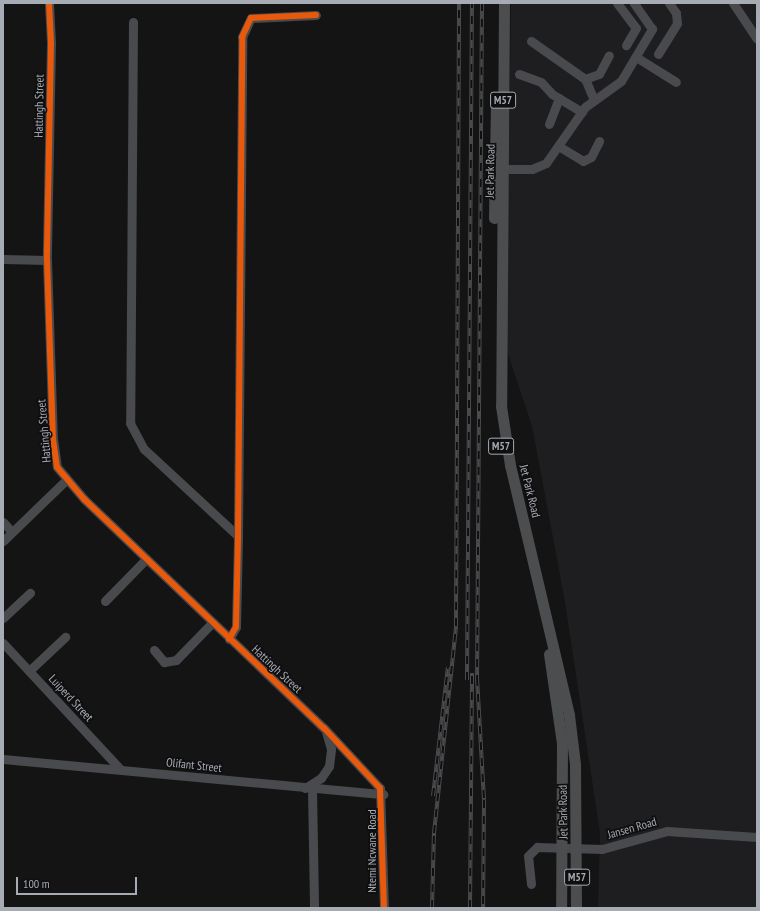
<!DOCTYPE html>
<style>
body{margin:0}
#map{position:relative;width:760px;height:911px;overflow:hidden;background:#141415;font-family:"PT Sans Narrow",sans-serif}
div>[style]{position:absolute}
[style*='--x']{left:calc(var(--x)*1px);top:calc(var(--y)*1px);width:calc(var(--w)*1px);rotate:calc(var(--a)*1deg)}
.built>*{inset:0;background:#1e1e20}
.minor>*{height:9px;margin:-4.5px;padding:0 4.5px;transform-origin:4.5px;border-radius:4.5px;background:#494a4d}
.major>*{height:11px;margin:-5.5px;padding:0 5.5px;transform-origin:5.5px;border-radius:5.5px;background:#4b4d4f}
.rail>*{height:4px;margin-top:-2px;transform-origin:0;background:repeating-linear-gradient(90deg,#0f0f10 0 8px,#4a4b4d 0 16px);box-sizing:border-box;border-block:1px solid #4a4b4d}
.cycleway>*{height:6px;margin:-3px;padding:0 3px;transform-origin:3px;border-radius:3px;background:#e8590c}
span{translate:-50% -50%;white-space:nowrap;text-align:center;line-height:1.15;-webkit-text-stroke:3.5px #0f0f10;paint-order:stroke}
.shield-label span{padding:1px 3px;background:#0f0f10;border:1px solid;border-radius:3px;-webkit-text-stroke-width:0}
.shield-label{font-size:11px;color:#a7abb4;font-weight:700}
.street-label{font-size:12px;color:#a7abb4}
.frame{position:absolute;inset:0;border:4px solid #a7abb4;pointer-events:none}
.scale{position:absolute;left:16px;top:877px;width:121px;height:18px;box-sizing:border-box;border:2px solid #a7abb4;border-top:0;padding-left:5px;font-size:12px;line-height:14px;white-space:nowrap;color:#a7abb4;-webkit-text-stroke:3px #0f0f10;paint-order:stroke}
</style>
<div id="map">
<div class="built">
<div style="clip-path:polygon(511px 3px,757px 3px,757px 908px,598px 908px,600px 833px,565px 602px,532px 426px,506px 348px)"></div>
</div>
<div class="minor">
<div style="--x:49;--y:3;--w:40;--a:87.1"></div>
<div style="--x:51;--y:43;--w:217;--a:91.1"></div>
<div style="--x:47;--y:260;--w:179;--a:88.1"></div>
<div style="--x:53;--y:439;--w:28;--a:82"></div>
<div style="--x:57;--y:467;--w:42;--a:49.8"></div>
<div style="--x:84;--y:499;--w:332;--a:43.7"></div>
<div style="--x:324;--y:728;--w:82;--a:47"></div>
<div style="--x:380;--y:788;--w:120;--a:88.1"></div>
<div style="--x:617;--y:3;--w:31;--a:53"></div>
<div style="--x:636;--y:28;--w:20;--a:120"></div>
<div style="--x:733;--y:3;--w:43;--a:56.3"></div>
<div style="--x:133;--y:22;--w:401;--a:90.4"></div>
<div style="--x:130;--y:423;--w:30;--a:62"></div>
<div style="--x:144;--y:449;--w:128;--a:42.8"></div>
<div style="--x:531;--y:41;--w:66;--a:35.1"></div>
<div style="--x:658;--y:54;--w:36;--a:-58"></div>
<div style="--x:677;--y:23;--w:10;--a:-96"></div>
<div style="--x:676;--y:13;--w:12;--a:-125"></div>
<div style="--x:636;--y:57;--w:47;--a:32"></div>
<div style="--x:519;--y:74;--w:23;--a:20"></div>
<div style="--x:541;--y:82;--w:16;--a:47"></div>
<div style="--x:552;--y:94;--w:35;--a:31"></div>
<div style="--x:594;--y:100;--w:23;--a:-113"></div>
<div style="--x:585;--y:79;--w:15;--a:-20"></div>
<div style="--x:599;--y:74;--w:21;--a:-62"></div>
<div style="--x:549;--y:124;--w:28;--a:-69"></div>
<div style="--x:560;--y:147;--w:27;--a:31"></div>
<div style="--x:583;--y:161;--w:9;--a:-27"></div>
<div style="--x:591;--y:157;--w:18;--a:-63"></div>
<div style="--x:496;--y:169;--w:36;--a:0"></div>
<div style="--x:532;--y:169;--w:15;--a:-23"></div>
<div style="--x:546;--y:163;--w:68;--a:-55.1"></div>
<div style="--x:585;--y:107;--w:44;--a:-35.8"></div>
<div style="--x:621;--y:81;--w:61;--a:-59.2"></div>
<div style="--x:652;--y:29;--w:32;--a:-125"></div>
<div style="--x:3;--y:259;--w:44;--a:1.3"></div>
<div style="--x:3;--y:522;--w:13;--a:48"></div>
<div style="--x:3;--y:541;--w:86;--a:-44.1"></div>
<div style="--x:105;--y:601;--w:59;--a:-45.7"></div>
<div style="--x:3;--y:618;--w:37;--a:-43"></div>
<div style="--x:229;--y:639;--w:14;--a:-60"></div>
<div style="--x:236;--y:627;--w:91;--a:-88.7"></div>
<div style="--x:238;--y:536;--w:499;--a:-89.5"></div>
<div style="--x:242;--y:37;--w:21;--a:-65"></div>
<div style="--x:251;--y:18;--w:65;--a:-2.6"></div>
<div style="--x:3;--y:643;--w:173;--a:47.1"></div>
<div style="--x:154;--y:650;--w:16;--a:50"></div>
<div style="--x:164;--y:662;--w:12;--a:-9"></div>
<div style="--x:176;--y:660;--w:52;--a:-45.8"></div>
<div style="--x:29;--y:671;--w:50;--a:-43.4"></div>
<div style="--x:3;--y:759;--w:382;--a:5.3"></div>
<div style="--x:305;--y:788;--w:19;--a:-32"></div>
<div style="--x:321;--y:778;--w:14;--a:-56"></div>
<div style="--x:329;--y:766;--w:17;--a:-83"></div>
<div style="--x:331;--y:749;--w:18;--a:-106"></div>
<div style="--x:312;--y:789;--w:119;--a:89"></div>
<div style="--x:531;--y:884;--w:28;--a:-96"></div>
<div style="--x:528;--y:856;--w:13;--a:-45"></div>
<div style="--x:537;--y:847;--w:65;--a:1.8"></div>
<div style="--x:602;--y:849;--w:67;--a:-15.5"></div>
<div style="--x:667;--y:831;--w:90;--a:3.8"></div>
</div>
<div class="major">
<div style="--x:504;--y:3;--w:403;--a:90.4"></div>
<div style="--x:501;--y:406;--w:60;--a:81.3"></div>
<div style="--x:510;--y:465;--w:257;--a:76.7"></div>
<div style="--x:569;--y:715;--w:49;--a:83"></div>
<div style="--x:575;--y:764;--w:144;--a:89.6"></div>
<div style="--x:494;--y:218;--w:120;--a:-89"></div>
<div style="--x:549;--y:654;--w:90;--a:81.7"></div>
<div style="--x:562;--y:743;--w:165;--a:90.3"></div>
</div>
<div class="rail">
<div style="--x:482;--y:3;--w:675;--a:90.42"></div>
<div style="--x:477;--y:678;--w:122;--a:86.7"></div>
<div style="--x:484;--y:800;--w:108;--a:90.5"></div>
<div style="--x:467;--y:680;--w:677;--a:-89.58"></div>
<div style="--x:433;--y:796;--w:130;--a:-83.4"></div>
<div style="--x:432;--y:908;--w:75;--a:-88.5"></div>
<div style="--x:434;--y:833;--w:208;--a:-83.9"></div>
<div style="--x:456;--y:626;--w:623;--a:-89.72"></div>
<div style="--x:470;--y:908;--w:235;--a:-89.5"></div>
</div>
<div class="cycleway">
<div style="--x:49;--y:3;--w:40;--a:87.1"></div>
<div style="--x:51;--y:43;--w:217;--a:91.1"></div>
<div style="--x:47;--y:260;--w:179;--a:88.1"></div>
<div style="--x:53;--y:439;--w:28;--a:82"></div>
<div style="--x:57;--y:467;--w:42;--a:49.8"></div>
<div style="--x:84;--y:499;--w:332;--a:43.7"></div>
<div style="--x:324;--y:728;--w:82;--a:47"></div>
<div style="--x:380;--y:788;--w:120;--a:88.1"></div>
<div style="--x:229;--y:639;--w:14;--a:-60"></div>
<div style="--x:236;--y:627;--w:91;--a:-88.7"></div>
<div style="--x:238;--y:536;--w:499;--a:-89.5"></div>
<div style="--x:242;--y:37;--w:21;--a:-65"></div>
<div style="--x:251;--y:18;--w:65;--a:-2.6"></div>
</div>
<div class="shield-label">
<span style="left:503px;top:100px">M57</span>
<span style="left:501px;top:446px">M57</span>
<span style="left:577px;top:877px">M57</span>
</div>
<div class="street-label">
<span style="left:39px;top:106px;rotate:-89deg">Hattingh Street</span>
<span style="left:490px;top:171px;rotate:-89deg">Jet Park Road</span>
<span style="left:44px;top:431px;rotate:-95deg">Hattingh Street</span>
<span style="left:530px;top:491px;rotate:76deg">Jet Park Road</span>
<span style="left:277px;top:669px;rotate:43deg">Hattingh Street</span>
<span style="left:71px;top:698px;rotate:47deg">Luiperd Street</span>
<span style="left:194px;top:765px;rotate:6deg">Olifant Street</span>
<span style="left:563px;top:812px;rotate:-91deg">Jet Park Road</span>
<span style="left:632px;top:828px;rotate:-16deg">Jansen Road</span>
<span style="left:372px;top:851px;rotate:-90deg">Ntemi Ncwane Road</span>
</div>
<div class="frame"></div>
<div class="scale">100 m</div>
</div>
